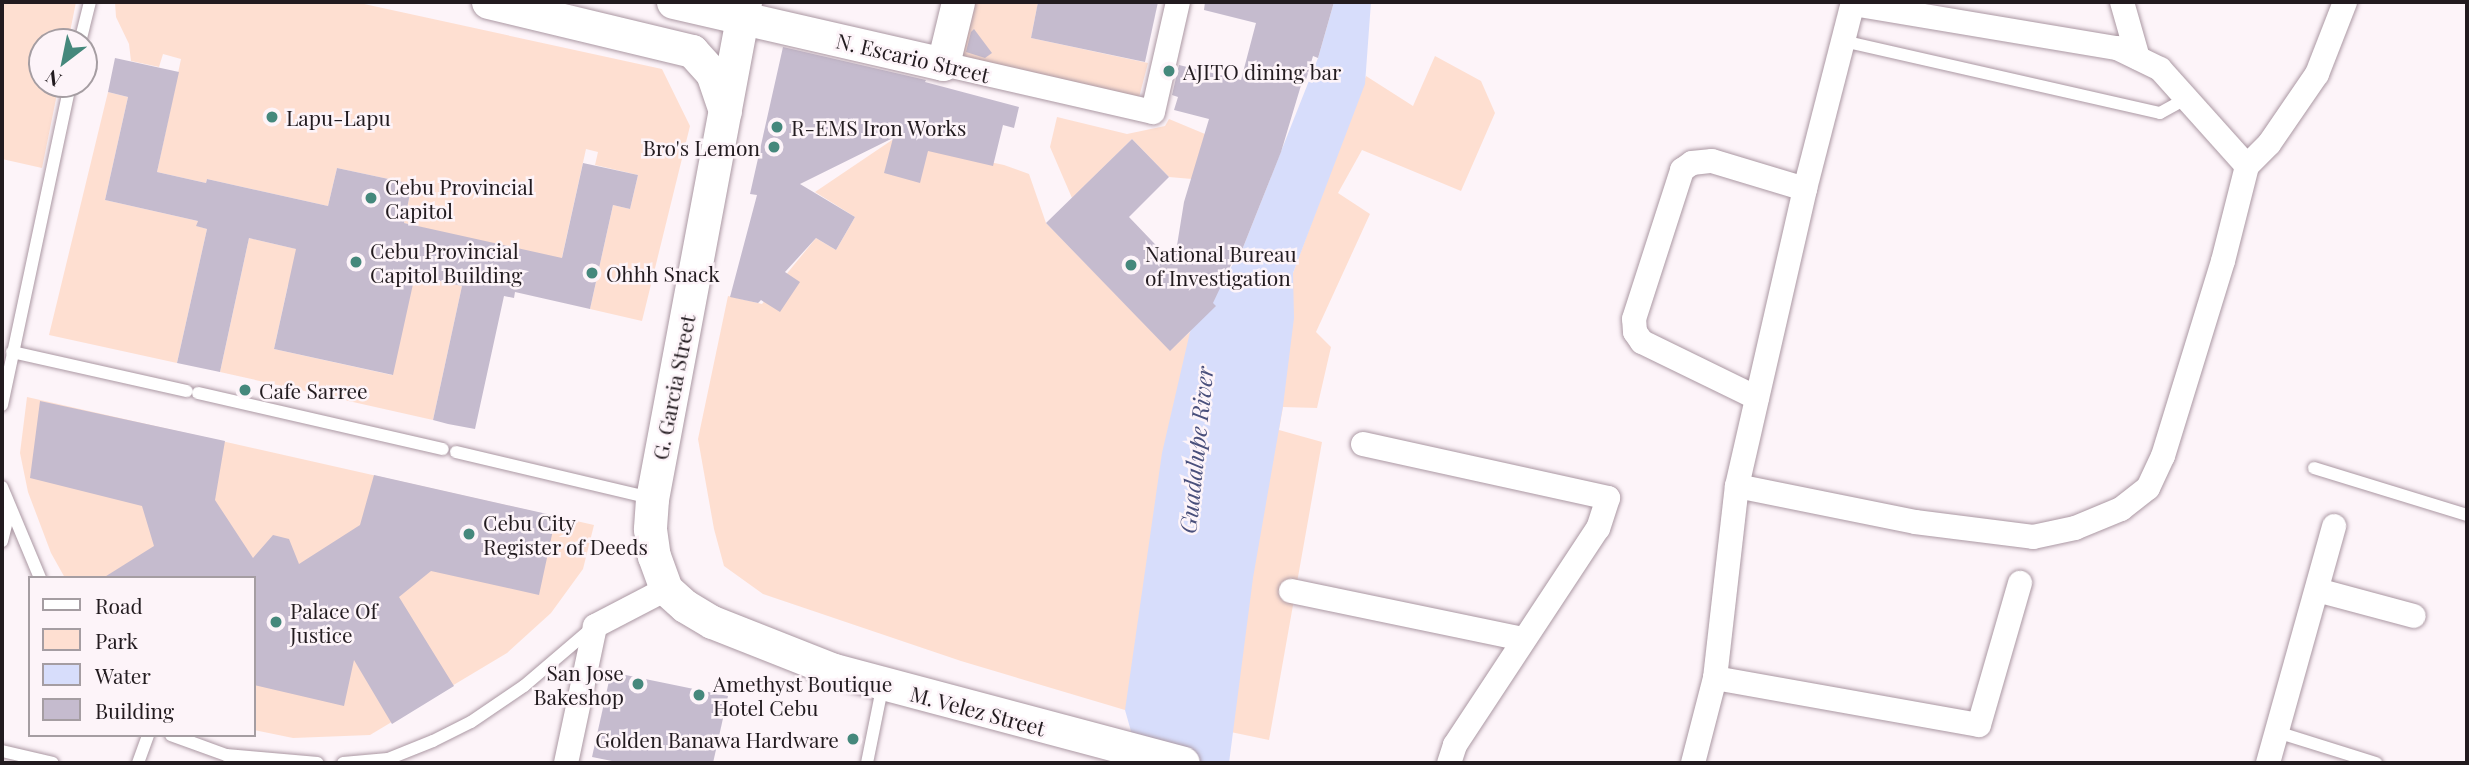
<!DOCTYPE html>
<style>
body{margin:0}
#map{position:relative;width:2469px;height:765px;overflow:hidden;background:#fdf4f9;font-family:"Playfair Display",serif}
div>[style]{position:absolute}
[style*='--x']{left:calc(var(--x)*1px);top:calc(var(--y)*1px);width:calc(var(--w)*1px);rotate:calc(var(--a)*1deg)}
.green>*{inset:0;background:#fedfd1}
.water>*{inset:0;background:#d7ddfb}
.building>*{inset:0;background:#c5bbce}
.roads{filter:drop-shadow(0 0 2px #ab98a3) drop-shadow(0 0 2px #ab98a3)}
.lane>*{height:12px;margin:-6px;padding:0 6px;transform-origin:6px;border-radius:6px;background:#fff}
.street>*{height:24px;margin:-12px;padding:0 12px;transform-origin:12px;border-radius:12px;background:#fff}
.secondary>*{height:33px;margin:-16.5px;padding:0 16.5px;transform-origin:16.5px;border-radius:16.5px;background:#fff}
.dots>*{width:19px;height:19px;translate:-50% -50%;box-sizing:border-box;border:4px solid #fdf4f9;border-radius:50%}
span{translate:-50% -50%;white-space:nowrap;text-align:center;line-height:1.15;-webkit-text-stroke:5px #fdf4f9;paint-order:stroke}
.street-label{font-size:21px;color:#221b1f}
.poi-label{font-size:21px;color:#221b1f}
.left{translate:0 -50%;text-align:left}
.right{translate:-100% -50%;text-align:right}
.water-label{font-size:23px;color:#494f7b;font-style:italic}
.frame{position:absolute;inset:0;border:4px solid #221b1f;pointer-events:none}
.legend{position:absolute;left:28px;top:576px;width:228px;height:161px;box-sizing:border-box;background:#fdf4f9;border:2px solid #a59da2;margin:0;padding:9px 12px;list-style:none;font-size:21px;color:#221b1f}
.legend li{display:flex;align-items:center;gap:14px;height:35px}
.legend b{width:35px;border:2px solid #a59da2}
.north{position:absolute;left:28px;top:28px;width:70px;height:70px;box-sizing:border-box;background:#fdf4f9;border:2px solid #a59da2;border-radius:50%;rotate:212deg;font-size:19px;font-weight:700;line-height:28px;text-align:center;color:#221b1f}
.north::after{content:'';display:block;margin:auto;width:24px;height:32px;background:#45887c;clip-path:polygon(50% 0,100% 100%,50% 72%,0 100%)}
</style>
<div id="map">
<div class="green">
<div style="clip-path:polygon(2px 2px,76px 2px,68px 42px,42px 42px,42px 84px,59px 84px,42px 168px,2px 159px)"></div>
<div style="clip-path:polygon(115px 2px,355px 2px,662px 69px,690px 126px,642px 321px,590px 309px,613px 205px,630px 209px,638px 175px,595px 165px,598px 152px,586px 149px,561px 262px,404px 223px,412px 184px,337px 168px,328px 206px,207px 179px,206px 183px,157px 172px,181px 59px,163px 54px,159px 67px,131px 61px,129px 44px,116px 17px)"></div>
<div style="clip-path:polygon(967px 2px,1038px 2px,1031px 38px,1148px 63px,1137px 105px,956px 56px)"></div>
<div style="clip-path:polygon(1435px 56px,1481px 81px,1495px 113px,1461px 191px,1362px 150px,1338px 193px,1370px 214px,1316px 332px,1331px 347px,1317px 408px,1283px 407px,1279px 430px,1322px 442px,1269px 740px,1125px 710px,961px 661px,763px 594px,724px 566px,714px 529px,698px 439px,728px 296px,762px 304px,816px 238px,836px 250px,855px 217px,815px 192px,895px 138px,899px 143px,1004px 165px,1029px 174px,1046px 223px,1170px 350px,1190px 332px,1293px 273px,1366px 76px,1413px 106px)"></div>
<div style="clip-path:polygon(108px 92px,128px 97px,105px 200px,198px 221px,197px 226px,207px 229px,177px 363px,49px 335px)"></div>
<div style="clip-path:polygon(1057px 117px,1127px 134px,1165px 126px,1169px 119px,1205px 134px,1192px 179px,1169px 177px,1132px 139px,1072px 198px,1050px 147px)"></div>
<div style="clip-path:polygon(249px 238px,318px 254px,288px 285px,274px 349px,392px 375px,394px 271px,462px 286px,433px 420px,220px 372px)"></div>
<div style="clip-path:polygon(27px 397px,594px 525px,583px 569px,551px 613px,507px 653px,370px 735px,293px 738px,254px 730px,254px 578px,65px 578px,51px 553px,28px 492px,20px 453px)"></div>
</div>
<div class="water">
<div style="clip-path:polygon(1334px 2px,1371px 2px,1365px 84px,1293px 273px,1294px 318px,1283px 406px,1253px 578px,1229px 763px,1140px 763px,1125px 710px,1162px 453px,1190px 332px,1242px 250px,1318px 58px)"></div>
</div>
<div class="building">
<div style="clip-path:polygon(1038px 2px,1158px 2px,1145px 62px,1031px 38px)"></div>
<div style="clip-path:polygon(1205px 2px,1334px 2px,1318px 58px,1313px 56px,1305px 83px,1302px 82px,1281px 152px,1242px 250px,1239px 248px,1213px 303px,1216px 306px,1170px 351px,1046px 223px,1132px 139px,1169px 177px,1129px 217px,1174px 264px,1184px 202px,1209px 119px,1174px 110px,1178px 97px,1172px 95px,1179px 65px,1241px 80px,1256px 23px,1204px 10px)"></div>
<div style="clip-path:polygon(974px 29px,992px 53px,985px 58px,966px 52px,971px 32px)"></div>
<div style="clip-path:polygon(783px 47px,926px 80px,925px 82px,1019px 107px,1014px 128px,1003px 125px,993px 166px,928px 151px,920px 183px,884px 173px,893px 138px,800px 184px,855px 217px,836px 250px,816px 238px,785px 272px,800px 282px,780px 312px,761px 300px,758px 303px,730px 297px,757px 195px,750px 194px)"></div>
<div style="clip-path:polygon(115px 58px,179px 72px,157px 172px,206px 183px,207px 179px,328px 206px,337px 168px,412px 184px,404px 223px,562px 258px,583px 163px,638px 175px,630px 209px,613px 205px,590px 309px,515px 292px,514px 298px,504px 296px,475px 429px,448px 424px,433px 420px,462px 286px,415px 275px,393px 375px,274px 349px,296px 249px,249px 238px,220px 372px,177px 363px,207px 229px,196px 226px,198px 221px,105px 200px,128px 97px,108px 92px)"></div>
<div style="clip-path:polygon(40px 401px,225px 441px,215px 500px,253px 558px,273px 535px,289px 539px,299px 564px,360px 525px,374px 475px,556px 516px,539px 595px,431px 571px,399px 597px,454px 686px,392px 724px,354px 660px,344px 706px,254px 685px,254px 578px,103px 578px,154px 546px,142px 506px,30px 478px)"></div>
<div style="clip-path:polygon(611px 672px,728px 696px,713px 763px,622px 763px,592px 757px)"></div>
</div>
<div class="roads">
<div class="lane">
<div style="--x:1843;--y:41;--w:325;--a:12.8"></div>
<div style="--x:2160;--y:113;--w:29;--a:-29"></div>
<div style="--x:80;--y:42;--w:41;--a:-76"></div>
<div style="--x:12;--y:352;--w:179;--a:12.6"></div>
<div style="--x:198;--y:393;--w:251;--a:12.9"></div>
<div style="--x:2;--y:405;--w:328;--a:-78"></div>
<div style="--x:456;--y:452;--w:199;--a:13.3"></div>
<div style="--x:2314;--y:468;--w:160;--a:17.1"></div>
<div style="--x:2;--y:487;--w:99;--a:67.3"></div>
<div style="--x:2;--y:541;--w:34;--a:-76"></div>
<div style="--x:2277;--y:732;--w:104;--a:17.4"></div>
<div style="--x:171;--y:735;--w:59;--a:20"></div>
<div style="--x:226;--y:755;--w:92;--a:5"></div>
<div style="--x:2;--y:751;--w:52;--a:13.2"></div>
<div style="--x:138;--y:763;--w:30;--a:-70"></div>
<div style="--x:343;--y:763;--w:45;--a:-5.1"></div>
<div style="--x:388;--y:759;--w:48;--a:-21.8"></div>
<div style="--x:433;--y:741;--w:42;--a:-26.6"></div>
<div style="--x:471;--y:722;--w:64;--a:-34.2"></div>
<div style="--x:524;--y:686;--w:89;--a:-40.5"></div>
<div style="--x:867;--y:763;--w:81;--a:-78.6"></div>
</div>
<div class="street">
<div style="--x:2122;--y:2;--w:58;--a:74.1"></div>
<div style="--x:1853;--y:4;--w:268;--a:9.5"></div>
<div style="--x:2117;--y:48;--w:48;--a:26"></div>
<div style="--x:2160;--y:69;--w:130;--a:48.1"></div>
<div style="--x:943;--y:64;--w:215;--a:12.9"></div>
<div style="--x:1153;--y:112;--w:113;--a:-77.2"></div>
<div style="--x:1757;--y:398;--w:128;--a:-154"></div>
<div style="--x:1642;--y:342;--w:12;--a:-125"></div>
<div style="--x:1635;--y:332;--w:13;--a:-94"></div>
<div style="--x:1634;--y:319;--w:157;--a:-72.1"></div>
<div style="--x:1682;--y:170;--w:12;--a:-35"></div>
<div style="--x:1692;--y:163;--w:20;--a:-6"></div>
<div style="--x:1712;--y:161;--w:97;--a:16.8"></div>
<div style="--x:1363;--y:444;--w:251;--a:12.4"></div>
<div style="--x:1608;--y:498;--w:32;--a:108"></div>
<div style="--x:1598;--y:528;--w:260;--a:123.4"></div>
<div style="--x:1455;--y:745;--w:19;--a:108"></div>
<div style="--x:1737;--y:486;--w:182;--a:11.4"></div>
<div style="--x:1915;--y:522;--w:119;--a:7.2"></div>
<div style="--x:2033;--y:537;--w:43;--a:-12.1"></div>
<div style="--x:2075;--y:528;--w:50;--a:-22.4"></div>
<div style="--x:2121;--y:509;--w:34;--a:-38"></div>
<div style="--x:2148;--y:488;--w:35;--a:-65"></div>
<div style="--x:2163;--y:456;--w:204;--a:-72.9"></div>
<div style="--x:2223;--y:261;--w:98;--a:-75.8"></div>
<div style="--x:2247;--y:166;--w:31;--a:-45"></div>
<div style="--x:2269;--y:144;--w:85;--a:-55.6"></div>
<div style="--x:2317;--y:74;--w:77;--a:-68.7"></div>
<div style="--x:2317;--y:590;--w:100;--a:15"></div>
<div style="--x:1291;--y:591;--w:237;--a:11.7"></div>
<div style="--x:1715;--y:678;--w:268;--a:10.1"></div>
<div style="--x:1979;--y:725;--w:148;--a:-73.9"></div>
<div style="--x:566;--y:763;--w:140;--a:-78"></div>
<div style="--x:595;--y:626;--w:80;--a:-27.5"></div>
<div style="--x:1693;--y:763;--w:88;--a:-75.5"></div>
<div style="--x:1715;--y:678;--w:193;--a:-83.5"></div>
<div style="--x:1737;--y:486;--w:305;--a:-77.1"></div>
<div style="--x:1805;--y:189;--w:193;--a:-75.6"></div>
<div style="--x:2268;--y:763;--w:246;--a:-74.4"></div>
</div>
<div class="secondary">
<div style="--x:488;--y:2;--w:210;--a:13.5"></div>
<div style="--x:692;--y:51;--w:30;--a:48"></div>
<div style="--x:712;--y:73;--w:40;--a:71.1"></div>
<div style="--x:673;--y:2;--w:277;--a:12.9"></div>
<div style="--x:943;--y:64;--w:64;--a:-76.4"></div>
<div style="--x:745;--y:2;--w:506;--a:100.6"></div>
<div style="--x:652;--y:499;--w:30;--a:94"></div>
<div style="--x:650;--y:529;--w:27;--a:82"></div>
<div style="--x:654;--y:556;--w:35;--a:70"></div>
<div style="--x:666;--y:589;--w:25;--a:42"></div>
<div style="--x:685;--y:606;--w:31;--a:31"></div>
<div style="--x:712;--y:622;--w:131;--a:21.5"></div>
<div style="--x:834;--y:670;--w:361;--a:14.9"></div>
</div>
</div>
<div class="dots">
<div style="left:1169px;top:71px;background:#45887c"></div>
<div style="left:272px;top:117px;background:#45887c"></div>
<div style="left:777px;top:127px;background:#45887c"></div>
<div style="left:774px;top:147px;background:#45887c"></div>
<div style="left:371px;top:198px;background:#45887c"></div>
<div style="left:356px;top:262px;background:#45887c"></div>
<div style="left:1131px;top:265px;background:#45887c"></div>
<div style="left:592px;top:273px;background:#45887c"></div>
<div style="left:245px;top:390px;background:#45887c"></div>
<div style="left:469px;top:534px;background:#45887c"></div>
<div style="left:276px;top:622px;background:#45887c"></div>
<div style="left:638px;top:684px;background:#45887c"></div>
<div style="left:699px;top:695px;background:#45887c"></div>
<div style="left:853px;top:739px;background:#45887c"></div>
</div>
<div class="street-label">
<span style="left:913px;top:57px;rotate:13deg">N. Escario Street</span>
<span style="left:673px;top:387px;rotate:-79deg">G. Garcia Street</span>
<span style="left:978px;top:710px;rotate:15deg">M. Velez Street</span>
</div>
<div class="poi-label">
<span class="left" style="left:1183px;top:71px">AJITO dining bar</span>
<span class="left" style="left:286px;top:117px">Lapu-Lapu</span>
<span class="left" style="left:791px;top:127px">R-EMS Iron Works</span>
<span class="right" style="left:760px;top:147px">Bro's Lemon</span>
<span class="left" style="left:385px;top:198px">Cebu Provincial<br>Capitol</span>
<span class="left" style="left:370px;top:262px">Cebu Provincial<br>Capitol Building</span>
<span class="left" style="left:1145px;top:265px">National Bureau<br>of Investigation</span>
<span class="left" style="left:606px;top:273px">Ohhh Snack</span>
<span class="left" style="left:259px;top:390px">Cafe Sarree</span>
<span class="left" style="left:483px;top:534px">Cebu City<br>Register of Deeds</span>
<span class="left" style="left:290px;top:622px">Palace Of<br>Justice</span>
<span class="right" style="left:624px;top:684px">San Jose<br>Bakeshop</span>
<span class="left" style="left:713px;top:695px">Amethyst Boutique<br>Hotel Cebu</span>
<span class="right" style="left:839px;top:739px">Golden Banawa Hardware</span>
</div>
<div class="water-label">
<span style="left:1196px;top:450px;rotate:-84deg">Guadalupe River</span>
</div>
<div class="frame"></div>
<ul class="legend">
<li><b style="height:9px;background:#fff"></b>Road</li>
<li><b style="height:19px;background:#fedfd1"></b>Park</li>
<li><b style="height:19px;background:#d7ddfb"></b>Water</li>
<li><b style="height:19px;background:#c5bbce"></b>Building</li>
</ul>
<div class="north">N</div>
</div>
